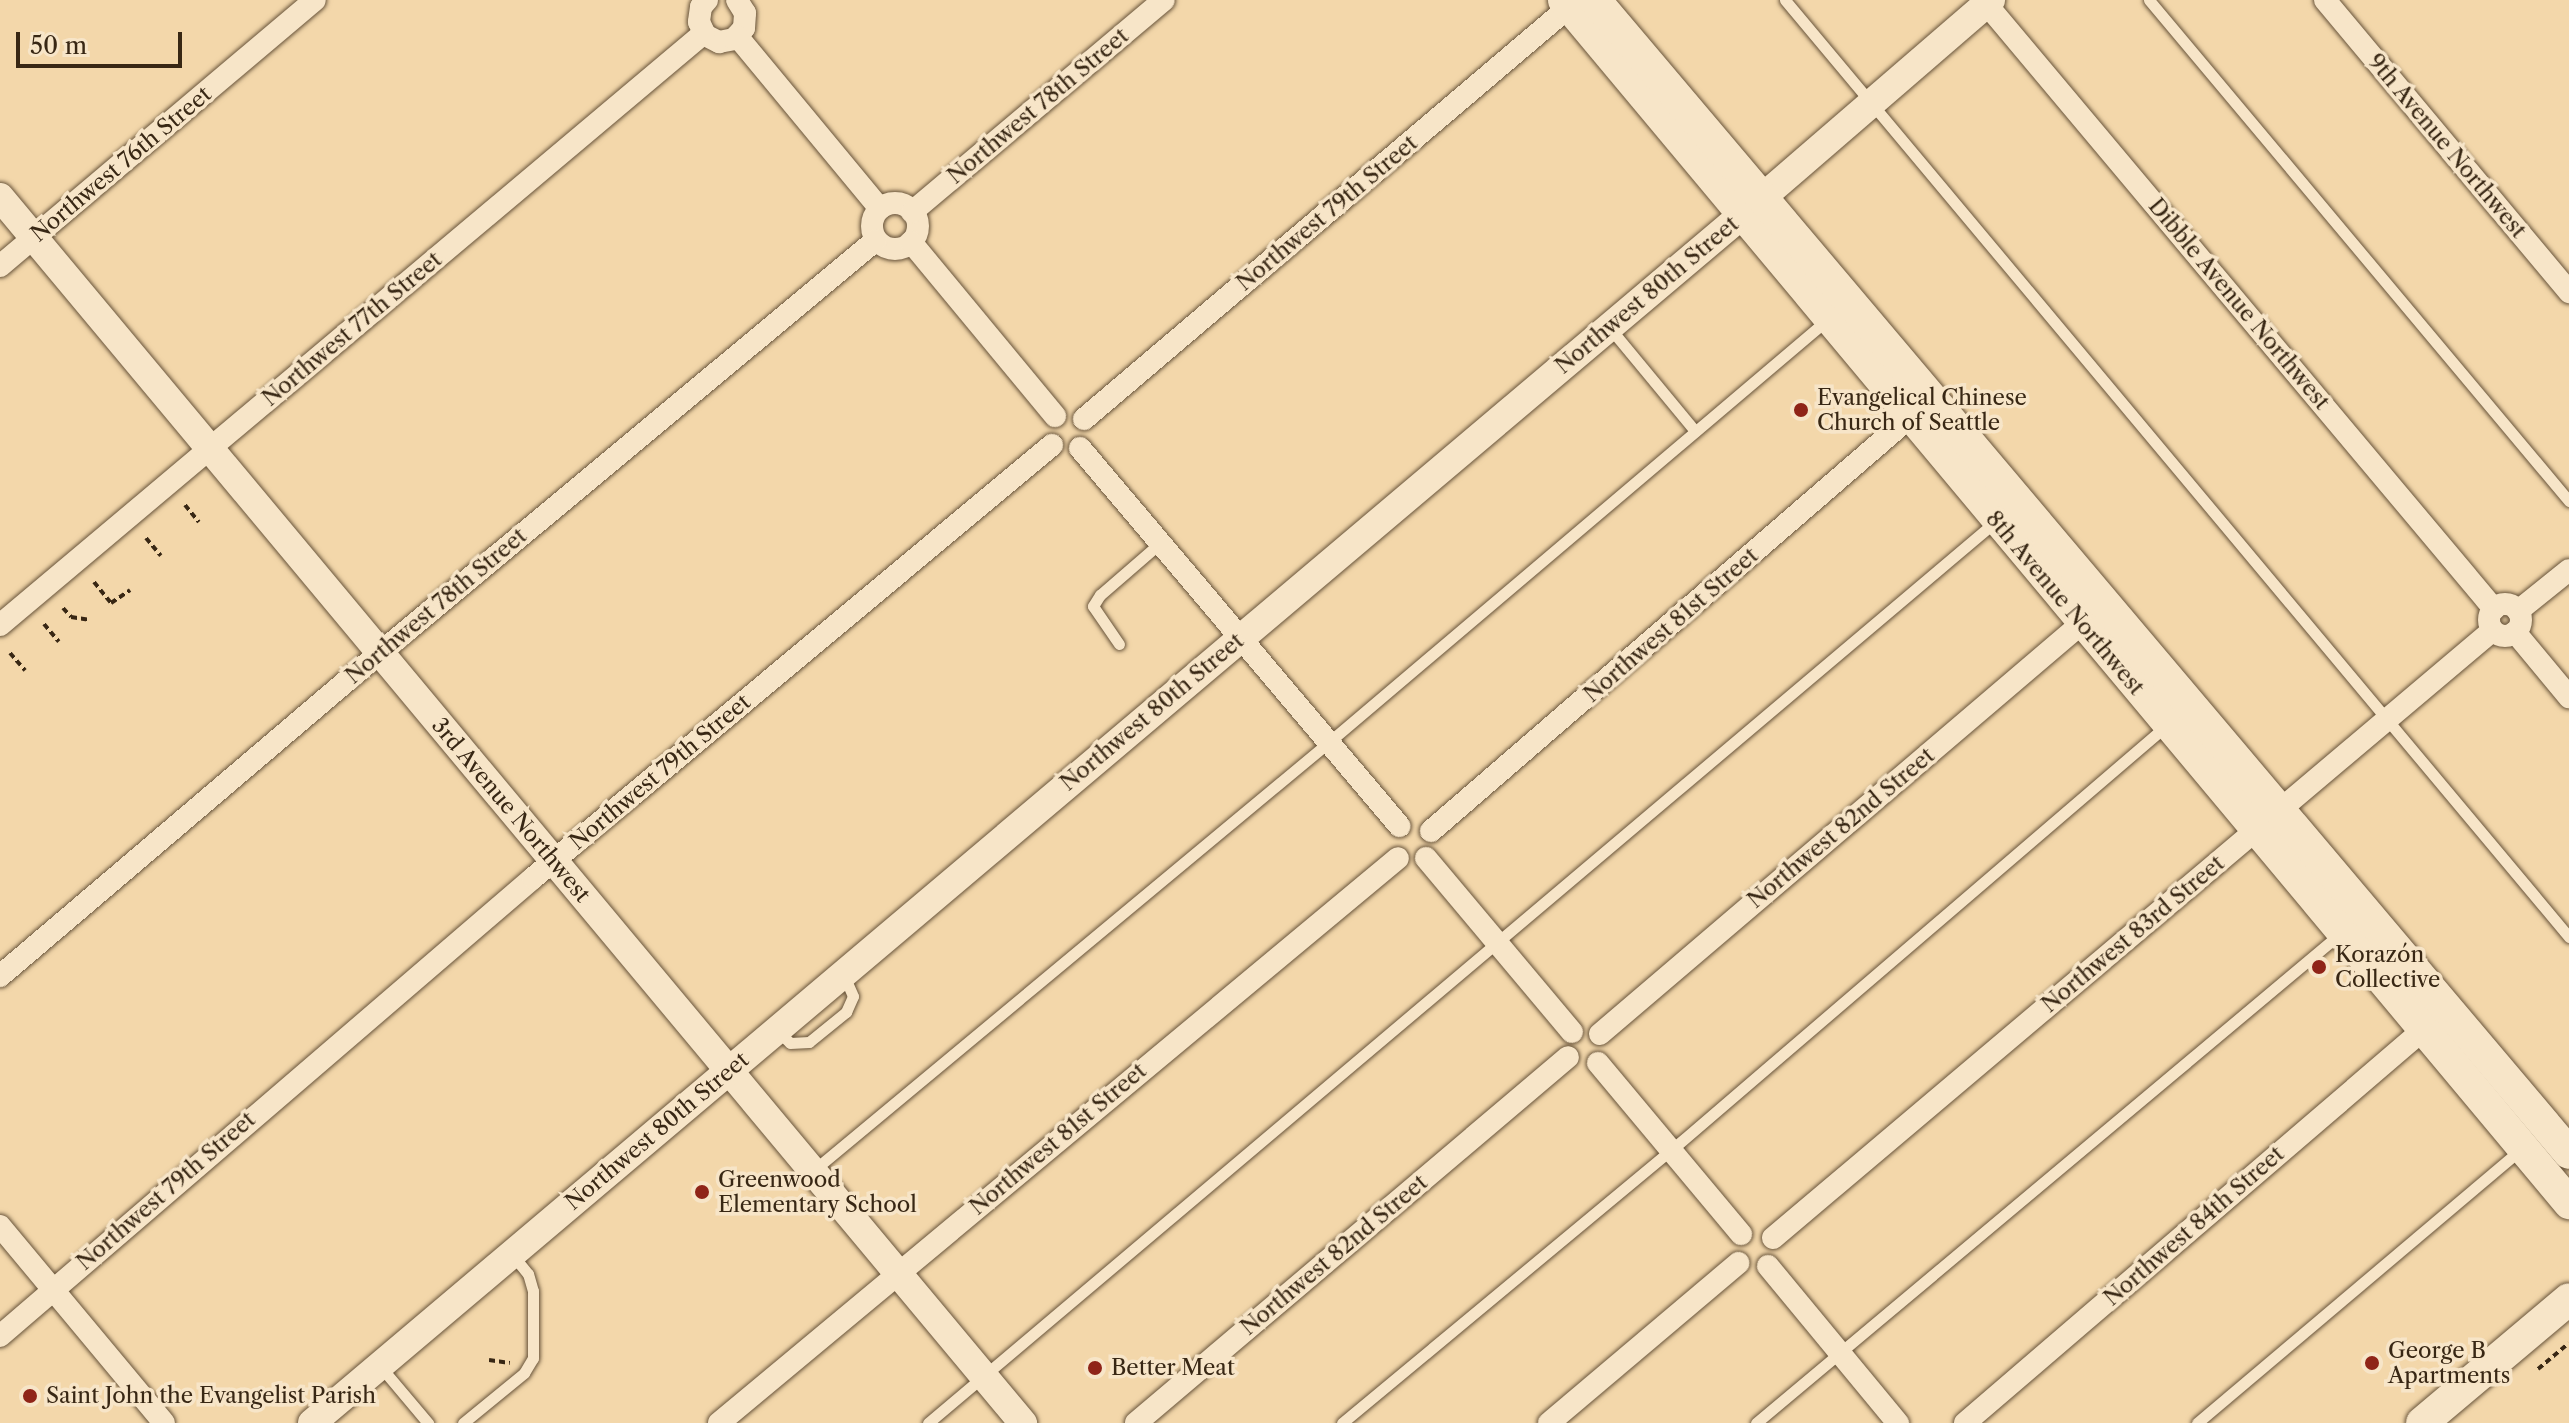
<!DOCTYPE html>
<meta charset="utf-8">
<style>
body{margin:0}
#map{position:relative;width:2569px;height:1423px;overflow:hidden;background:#f3d7aa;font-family:"Libre Caslon Text",serif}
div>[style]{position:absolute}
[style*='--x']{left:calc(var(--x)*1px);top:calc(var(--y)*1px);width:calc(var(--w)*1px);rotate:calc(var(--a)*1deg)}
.path>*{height:4px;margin-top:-2px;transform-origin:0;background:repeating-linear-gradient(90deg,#382714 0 6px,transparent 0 10px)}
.roads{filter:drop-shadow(0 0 2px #67533a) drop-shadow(0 0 2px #67533a)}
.service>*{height:11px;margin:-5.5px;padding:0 5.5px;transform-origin:5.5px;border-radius:5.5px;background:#f7e5c8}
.minor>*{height:22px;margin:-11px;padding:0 11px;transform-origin:11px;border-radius:11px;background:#f7e5c8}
.minor>.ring{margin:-11px;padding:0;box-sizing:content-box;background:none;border:22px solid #f7e5c8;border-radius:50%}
.tertiary>*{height:28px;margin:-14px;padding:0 14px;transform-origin:14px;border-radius:14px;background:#f7e5c8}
.secondary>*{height:32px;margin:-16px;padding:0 16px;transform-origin:16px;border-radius:16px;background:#f7e5c8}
.dots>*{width:22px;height:22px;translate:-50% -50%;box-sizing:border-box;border:4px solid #f7e5c8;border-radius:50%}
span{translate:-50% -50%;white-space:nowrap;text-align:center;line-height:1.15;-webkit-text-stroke:7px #f7e5c8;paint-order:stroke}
.street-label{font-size:22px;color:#382714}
.poi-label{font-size:22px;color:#382714}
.left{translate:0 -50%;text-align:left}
.scale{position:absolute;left:16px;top:32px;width:166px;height:36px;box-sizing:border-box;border:4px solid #382714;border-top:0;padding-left:10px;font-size:24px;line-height:28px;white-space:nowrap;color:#382714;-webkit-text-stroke:6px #f7e5c8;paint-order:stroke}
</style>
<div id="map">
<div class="path">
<div style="--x:185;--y:505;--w:22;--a:51"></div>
<div style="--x:146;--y:538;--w:23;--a:50"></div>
<div style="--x:94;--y:582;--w:27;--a:51"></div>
<div style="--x:111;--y:603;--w:23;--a:-34"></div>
<div style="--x:63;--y:608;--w:12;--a:48"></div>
<div style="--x:71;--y:617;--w:18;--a:9"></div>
<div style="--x:44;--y:624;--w:23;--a:50"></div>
<div style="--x:10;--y:653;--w:23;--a:49"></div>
<div style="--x:489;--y:1360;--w:21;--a:8"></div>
<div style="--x:2538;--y:1369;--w:40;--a:-40"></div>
</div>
<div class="roads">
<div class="service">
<div style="--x:1785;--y:0;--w:1222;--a:50.08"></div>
<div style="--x:2149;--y:0;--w:654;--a:50.03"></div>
<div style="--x:1609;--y:327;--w:135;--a:50.4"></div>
<div style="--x:1119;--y:644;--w:46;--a:-124.4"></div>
<div style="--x:1093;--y:606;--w:13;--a:-58"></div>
<div style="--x:1100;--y:595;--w:79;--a:-40.9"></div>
<div style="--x:777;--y:1030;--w:18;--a:45"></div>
<div style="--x:790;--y:1043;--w:19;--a:-3"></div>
<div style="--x:809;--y:1042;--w:48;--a:-39"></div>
<div style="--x:846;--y:1012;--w:17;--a:-66"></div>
<div style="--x:853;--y:996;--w:24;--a:-114"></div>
<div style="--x:814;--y:1170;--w:670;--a:-39.73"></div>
<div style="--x:1329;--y:742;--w:653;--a:-40.28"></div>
<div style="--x:380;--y:1366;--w:75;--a:49.9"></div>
<div style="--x:463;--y:1423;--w:79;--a:-39.3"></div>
<div style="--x:524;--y:1373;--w:17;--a:-59"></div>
<div style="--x:533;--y:1358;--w:67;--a:-90"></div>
<div style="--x:533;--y:1291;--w:18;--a:-106"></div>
<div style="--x:528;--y:1274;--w:26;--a:-129"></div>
<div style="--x:928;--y:1423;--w:1398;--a:-40.18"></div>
<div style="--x:1342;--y:1423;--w:426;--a:-39.7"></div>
<div style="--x:1670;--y:1151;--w:655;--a:-40.6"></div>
<div style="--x:1756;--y:1423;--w:763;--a:-39.95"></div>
<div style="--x:2197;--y:1423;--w:426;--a:-40.2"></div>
</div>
<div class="minor">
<div style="--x:707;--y:0;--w:9;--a:131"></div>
<div style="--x:701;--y:7;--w:15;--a:98"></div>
<div style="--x:699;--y:22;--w:14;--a:65"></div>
<div style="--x:705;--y:35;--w:16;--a:27"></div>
<div style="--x:719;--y:42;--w:15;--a:-11"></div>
<div style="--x:734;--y:39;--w:15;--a:-48"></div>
<div style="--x:744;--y:28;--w:15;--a:-86"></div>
<div style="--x:745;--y:13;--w:15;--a:-122"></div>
<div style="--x:1983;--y:0;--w:795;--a:50"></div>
<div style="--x:2325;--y:0;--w:381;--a:50.1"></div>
<div style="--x:737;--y:36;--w:224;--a:50.4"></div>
<div class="ring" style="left:872px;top:203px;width:24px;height:24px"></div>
<div style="--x:912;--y:212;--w:329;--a:-40.1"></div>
<div style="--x:911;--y:242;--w:226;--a:50.4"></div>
<div style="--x:0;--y:266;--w:412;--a:-40.2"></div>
<div style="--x:1084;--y:419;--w:636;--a:-40.35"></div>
<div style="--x:1080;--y:448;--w:495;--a:49.8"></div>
<div class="ring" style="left:2489px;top:604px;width:10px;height:10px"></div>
<div style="--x:2518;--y:611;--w:65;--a:-38.8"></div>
<div style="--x:0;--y:625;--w:920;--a:-40.06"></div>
<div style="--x:2515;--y:632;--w:85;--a:50.3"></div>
<div style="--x:1431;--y:831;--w:633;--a:-40.84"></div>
<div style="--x:1426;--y:858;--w:227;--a:50"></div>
<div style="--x:0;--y:976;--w:499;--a:-40.4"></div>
<div style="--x:380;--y:653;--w:645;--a:-39.78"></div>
<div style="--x:1600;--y:1034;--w:633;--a:-40.45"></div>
<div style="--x:1598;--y:1063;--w:223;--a:50.1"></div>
<div style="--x:0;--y:1226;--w:256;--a:50.2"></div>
<div style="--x:1773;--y:1238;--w:942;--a:-40.18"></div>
<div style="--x:1768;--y:1266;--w:204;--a:50.4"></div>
<div style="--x:0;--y:1336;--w:703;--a:-40.67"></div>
<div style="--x:533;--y:878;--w:676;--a:-39.84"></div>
<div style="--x:719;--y:1423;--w:883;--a:-39.76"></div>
<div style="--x:1136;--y:1423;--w:566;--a:-40.27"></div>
<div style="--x:1549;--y:1423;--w:248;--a:-40.2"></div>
<div style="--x:1965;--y:1423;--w:604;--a:-40.63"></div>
</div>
<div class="tertiary">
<div style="--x:0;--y:197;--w:1597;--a:50.16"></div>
<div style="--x:312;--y:1423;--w:1872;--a:-40.19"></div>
<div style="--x:1742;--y:215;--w:329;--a:-40.8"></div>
</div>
<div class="secondary">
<div style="--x:1564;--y:0;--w:1568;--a:50.12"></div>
<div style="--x:1595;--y:0;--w:1509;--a:49.81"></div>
<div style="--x:2422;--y:1423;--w:192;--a:-40.1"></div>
</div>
</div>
<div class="dots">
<div style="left:1801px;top:410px;background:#8f2418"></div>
<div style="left:2319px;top:967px;background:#8f2418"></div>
<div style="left:702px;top:1192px;background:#8f2418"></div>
<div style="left:2372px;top:1363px;background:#8f2418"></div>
<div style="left:1095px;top:1368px;background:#8f2418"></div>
<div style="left:30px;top:1396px;background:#8f2418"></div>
</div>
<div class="street-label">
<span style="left:1038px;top:106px;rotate:-40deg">Northwest 78th Street</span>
<span style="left:2447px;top:146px;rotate:50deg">9th Avenue Northwest</span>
<span style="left:121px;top:164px;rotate:-40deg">Northwest 76th Street</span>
<span style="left:1327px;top:213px;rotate:-40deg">Northwest 79th Street</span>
<span style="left:1647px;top:295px;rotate:-40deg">Northwest 80th Street</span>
<span style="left:2239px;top:304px;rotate:50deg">Dibble Avenue Northwest</span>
<span style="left:352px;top:329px;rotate:-40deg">Northwest 77th Street</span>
<span style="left:2065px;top:603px;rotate:50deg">8th Avenue Northwest</span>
<span style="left:436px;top:606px;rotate:-40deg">Northwest 78th Street</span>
<span style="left:1671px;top:625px;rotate:-41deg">Northwest 81st Street</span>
<span style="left:1152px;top:712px;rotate:-40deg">Northwest 80th Street</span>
<span style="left:660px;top:772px;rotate:-40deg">Northwest 79th Street</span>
<span style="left:511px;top:810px;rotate:50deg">3rd Avenue Northwest</span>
<span style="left:1841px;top:828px;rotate:-40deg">Northwest 82nd Street</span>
<span style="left:2133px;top:934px;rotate:-40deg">Northwest 83rd Street</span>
<span style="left:657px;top:1131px;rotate:-40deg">Northwest 80th Street</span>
<span style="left:1058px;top:1139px;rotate:-40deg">Northwest 81st Street</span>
<span style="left:166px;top:1191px;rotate:-41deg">Northwest 79th Street</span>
<span style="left:2194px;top:1226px;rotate:-41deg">Northwest 84th Street</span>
<span style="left:1334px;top:1255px;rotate:-40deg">Northwest 82nd Street</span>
</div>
<div class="poi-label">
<span class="left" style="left:1817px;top:410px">Evangelical Chinese<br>Church of Seattle</span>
<span class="left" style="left:2335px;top:967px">Korazón<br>Collective</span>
<span class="left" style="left:718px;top:1192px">Greenwood<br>Elementary School</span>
<span class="left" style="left:2388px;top:1363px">George B<br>Apartments</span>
<span class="left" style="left:1111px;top:1368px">Better Meat</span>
<span class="left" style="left:46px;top:1396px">Saint John the Evangelist Parish</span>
</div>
<div class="scale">50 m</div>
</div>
